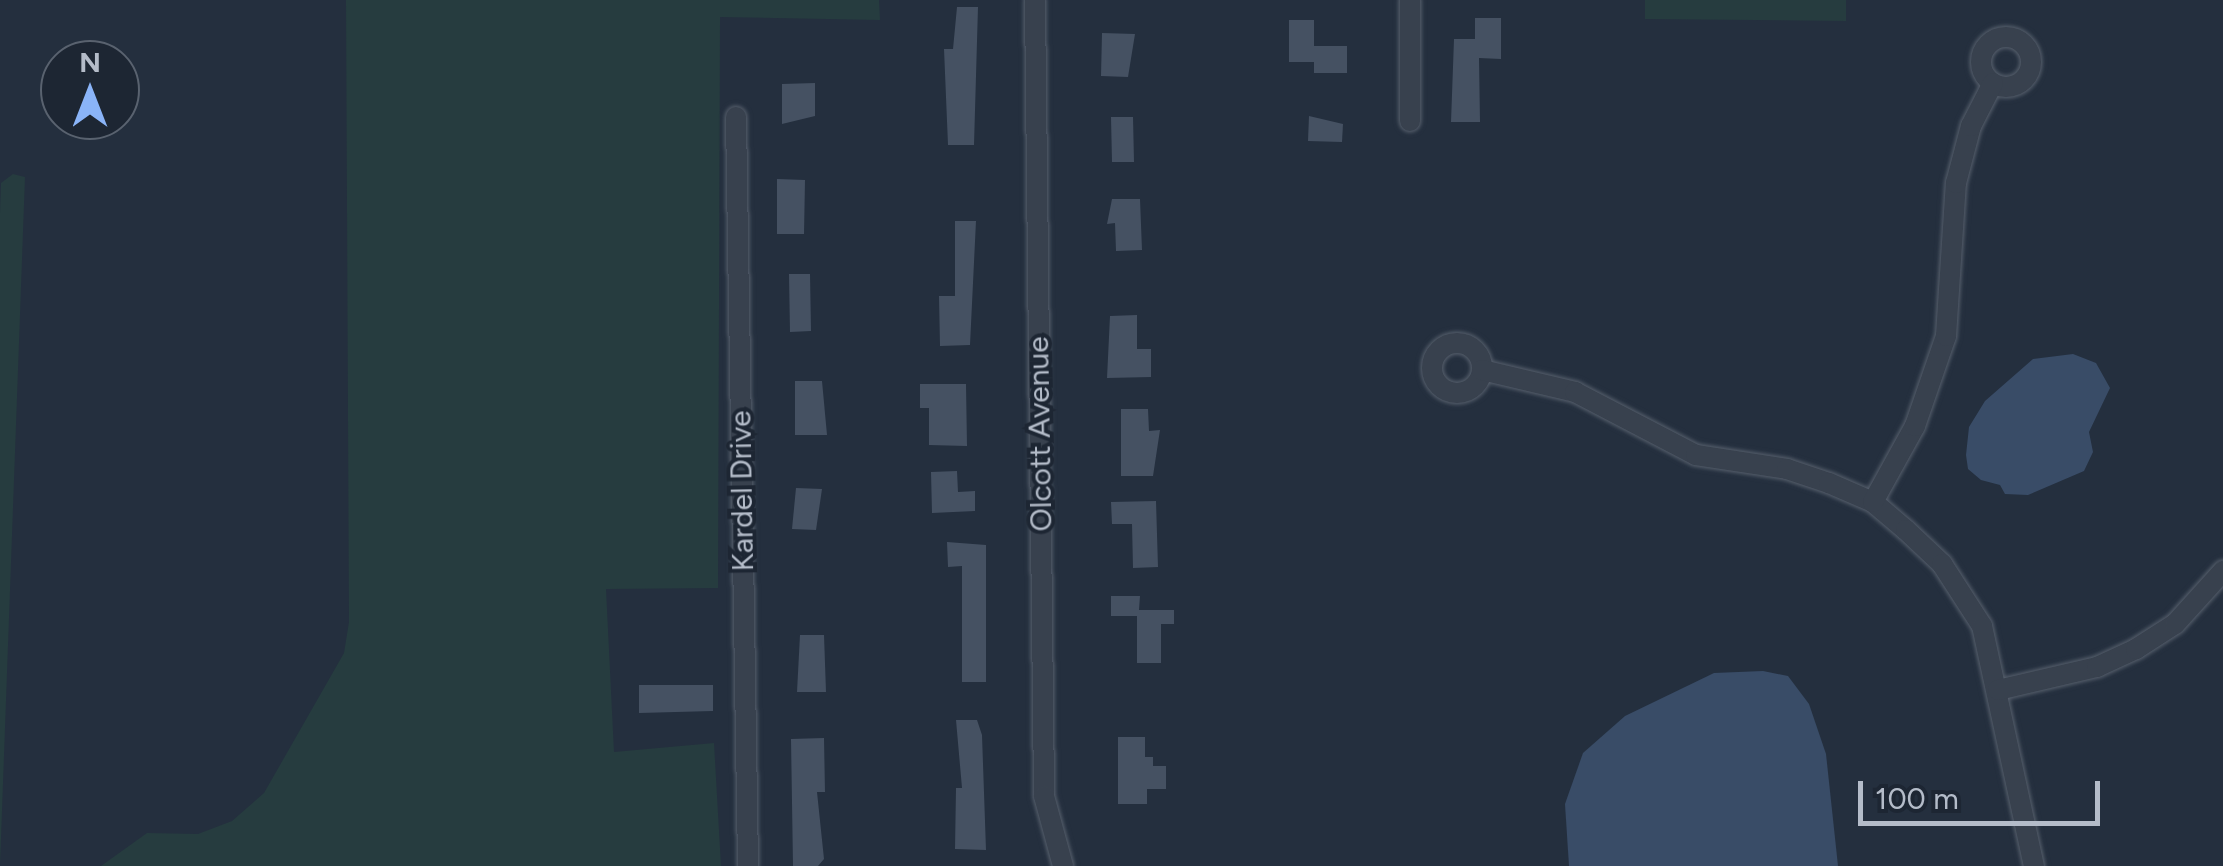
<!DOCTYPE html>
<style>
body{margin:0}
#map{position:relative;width:2223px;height:866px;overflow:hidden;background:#242f3e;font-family:Figtree,sans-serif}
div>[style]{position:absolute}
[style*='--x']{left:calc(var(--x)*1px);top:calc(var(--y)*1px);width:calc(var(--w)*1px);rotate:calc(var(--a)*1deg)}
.green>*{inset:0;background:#263c3f}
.water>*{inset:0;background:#394c67}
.building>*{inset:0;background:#455162}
.roads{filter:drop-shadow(0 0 2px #565f6c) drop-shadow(0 0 2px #565f6c)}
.minor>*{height:20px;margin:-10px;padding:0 10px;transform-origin:10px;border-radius:10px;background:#38414e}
.minor>.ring{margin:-10px;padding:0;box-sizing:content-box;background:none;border:20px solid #38414e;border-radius:50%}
span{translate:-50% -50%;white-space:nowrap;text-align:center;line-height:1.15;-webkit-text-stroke:8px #1d2633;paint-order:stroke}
.street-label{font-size:30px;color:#b4bcc9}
.north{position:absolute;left:40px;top:40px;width:100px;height:100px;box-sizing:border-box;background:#1d2633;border:2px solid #59626f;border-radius:50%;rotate:0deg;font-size:28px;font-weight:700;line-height:40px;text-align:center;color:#b4bcc9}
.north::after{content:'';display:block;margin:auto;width:35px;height:45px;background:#8ab4f8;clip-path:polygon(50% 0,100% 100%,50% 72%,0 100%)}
.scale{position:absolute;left:1858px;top:781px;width:242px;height:45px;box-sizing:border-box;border:5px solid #b4bcc9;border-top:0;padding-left:12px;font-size:30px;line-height:35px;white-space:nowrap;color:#b4bcc9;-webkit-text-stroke:8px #1d2633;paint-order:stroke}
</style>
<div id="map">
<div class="green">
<div style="clip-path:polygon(346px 0,879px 0,880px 20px,720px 17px,718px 588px,606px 589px,614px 752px,714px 743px,721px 866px,101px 866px,147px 833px,198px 834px,232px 821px,264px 793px,344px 653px,349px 622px)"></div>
<div style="clip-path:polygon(1645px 0,1846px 0,1846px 21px,1645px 19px)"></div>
<div style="clip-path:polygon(13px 174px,25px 177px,0 866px,0 213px,1px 183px)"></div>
</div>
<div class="water">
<div style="clip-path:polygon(2073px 354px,2096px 363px,2110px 388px,2089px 432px,2093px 452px,2084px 471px,2028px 495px,2005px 494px,2000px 485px,1981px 480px,1968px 469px,1966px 455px,1969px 427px,1985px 401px,2033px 359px)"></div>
<div style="clip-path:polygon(1763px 671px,1788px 676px,1809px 704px,1826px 754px,1838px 866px,1569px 866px,1565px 804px,1583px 753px,1625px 716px,1714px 673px)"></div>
</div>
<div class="building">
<div style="clip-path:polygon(957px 7px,978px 7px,974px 145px,948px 145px,944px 49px,953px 49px)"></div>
<div style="clip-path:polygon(1475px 18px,1501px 18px,1501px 59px,1479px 58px,1480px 122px,1451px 122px,1454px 39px,1475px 39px)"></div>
<div style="clip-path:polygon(1289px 20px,1314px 20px,1314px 46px,1347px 46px,1347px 73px,1314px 73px,1314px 62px,1289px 62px)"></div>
<div style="clip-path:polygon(1102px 33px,1135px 34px,1128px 77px,1101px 76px)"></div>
<div style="clip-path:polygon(815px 83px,815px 116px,782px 124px,782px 84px)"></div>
<div style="clip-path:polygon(1309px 116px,1343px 124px,1342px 142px,1308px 141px)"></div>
<div style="clip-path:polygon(1111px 117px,1133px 117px,1134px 162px,1112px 162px)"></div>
<div style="clip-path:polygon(777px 179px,805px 180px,804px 234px,777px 234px)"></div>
<div style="clip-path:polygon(1112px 199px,1140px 199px,1142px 250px,1116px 251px,1115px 223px,1107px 224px)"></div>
<div style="clip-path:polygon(955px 221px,976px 221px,970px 345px,940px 346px,939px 296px,955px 296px)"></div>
<div style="clip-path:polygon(789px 274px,810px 274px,811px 331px,790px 332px)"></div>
<div style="clip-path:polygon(1137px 315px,1137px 349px,1151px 349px,1151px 377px,1107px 378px,1110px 316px)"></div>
<div style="clip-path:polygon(795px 381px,822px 381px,827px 435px,795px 435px)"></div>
<div style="clip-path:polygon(920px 384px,966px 384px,967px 446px,929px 445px,929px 408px,920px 408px)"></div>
<div style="clip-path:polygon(1121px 409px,1148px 409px,1149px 431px,1160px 430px,1153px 476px,1121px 476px)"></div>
<div style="clip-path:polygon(957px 471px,958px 492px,975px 491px,975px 511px,932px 513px,931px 472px)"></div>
<div style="clip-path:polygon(796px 488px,822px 489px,816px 530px,792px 529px)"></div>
<div style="clip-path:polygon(1156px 501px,1158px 567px,1133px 568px,1132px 524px,1112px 524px,1111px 502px)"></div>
<div style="clip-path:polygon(947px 542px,986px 545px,986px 682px,962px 682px,962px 566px,948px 567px)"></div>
<div style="clip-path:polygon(1111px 596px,1140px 596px,1139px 610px,1174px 610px,1174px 624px,1161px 624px,1161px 663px,1137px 663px,1137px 616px,1111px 616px)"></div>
<div style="clip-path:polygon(800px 635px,824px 635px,826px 692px,797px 692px)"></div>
<div style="clip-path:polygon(639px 685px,713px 685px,713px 711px,639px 713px)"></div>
<div style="clip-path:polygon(956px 720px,977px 720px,982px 735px,986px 850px,955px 849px,956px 788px,962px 788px)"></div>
<div style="clip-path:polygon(1118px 737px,1145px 737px,1145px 757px,1153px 757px,1153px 766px,1166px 766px,1166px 789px,1147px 789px,1147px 804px,1118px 804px)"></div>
<div style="clip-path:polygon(824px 738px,825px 792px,817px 792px,824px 859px,818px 866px,793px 866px,791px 739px)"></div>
</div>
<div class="roads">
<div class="minor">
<div style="--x:1035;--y:0;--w:796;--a:89.35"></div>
<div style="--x:1044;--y:796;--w:73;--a:74.8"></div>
<div style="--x:1410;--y:0;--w:121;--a:90"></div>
<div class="ring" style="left:1981px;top:37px;width:30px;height:30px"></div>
<div style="--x:736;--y:117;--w:749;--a:89.08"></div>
<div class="ring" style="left:1432px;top:343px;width:30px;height:30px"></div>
<div style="--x:1482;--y:370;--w:96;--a:13.3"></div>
<div style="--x:1575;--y:392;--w:136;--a:27.5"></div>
<div style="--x:1696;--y:455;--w:92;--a:8.7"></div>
<div style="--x:1787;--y:469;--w:44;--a:18.4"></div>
<div style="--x:1829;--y:483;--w:48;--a:23.4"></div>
<div style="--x:1873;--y:502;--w:43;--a:40.3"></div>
<div style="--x:1906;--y:530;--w:50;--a:43.4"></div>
<div style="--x:1942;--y:564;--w:74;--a:57.2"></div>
<div style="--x:1982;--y:626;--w:246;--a:77.8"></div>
<div style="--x:1873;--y:502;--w:87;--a:-61.1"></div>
<div style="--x:1915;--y:426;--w:95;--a:-71"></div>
<div style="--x:1946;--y:336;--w:153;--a:-86.3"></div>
<div style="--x:1956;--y:183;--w:59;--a:-75.3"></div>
<div style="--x:1971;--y:126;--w:48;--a:-62.9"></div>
<div style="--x:1998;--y:690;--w:102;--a:-13.1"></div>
<div style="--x:2097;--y:667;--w:43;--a:-24.8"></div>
<div style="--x:2136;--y:649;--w:46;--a:-32.7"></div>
<div style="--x:2175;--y:624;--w:72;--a:-47.8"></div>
</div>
</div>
<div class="street-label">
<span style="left:1040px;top:434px;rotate:-91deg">Olcott Avenue</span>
<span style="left:742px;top:491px;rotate:-91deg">Kardel Drive</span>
</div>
<div class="north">N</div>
<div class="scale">100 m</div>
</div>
